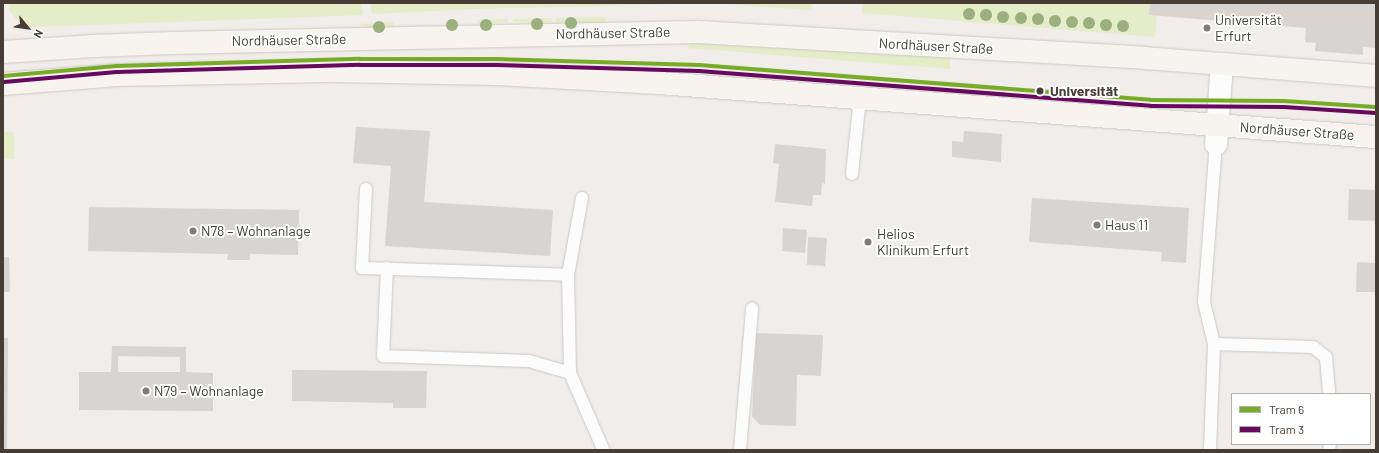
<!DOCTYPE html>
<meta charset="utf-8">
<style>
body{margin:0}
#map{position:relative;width:1379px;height:453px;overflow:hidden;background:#f0edea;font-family:Barlow,sans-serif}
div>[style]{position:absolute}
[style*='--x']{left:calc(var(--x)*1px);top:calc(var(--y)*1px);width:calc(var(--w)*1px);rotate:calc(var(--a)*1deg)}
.green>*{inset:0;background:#e4ecc8}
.building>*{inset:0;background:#d8d4d1}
.roads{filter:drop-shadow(0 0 1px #cdc9c6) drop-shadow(0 0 1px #cdc9c6)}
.lane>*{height:12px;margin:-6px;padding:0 6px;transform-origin:6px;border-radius:6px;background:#fdfcfc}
.street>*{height:22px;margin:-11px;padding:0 11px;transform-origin:11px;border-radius:11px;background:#fdfcfc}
.secondary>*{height:22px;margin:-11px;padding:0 11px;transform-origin:11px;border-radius:11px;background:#f7f3ee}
.tram-1>*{height:4px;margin:-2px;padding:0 2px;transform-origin:2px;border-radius:2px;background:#78ac28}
.tram-2>*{height:4px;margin:-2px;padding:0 2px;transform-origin:2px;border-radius:2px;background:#67095f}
.trees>*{width:12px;height:12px;margin:-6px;border-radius:50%;background:#9caf7e}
.dots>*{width:11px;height:11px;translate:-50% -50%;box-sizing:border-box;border:2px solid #fff;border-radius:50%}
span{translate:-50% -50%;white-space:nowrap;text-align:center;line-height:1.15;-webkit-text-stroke:4px #fff;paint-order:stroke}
.poi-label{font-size:14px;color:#473d35}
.left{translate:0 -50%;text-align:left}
.street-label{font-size:14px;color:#473d35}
.stop-label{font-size:14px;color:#473d35;font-weight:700}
.frame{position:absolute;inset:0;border:4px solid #473d35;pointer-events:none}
.legend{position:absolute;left:1231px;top:393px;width:140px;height:52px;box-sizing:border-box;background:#fff;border:1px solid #b5b1ae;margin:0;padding:5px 7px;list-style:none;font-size:12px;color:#473d35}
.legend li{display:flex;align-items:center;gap:8px;height:20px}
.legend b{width:20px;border:1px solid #b5b1ae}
.north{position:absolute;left:8px;top:8px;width:40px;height:40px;-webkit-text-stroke:3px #fff;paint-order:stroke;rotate:119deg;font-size:11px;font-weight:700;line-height:16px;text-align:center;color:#473d35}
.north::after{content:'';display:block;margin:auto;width:14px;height:18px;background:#473d35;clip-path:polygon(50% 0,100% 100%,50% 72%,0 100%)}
</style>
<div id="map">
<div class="green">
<div style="clip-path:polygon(8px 3px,361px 3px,363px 15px,32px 27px,24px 25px,15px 18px,10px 11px)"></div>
<div style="clip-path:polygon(370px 3px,674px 3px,674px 4px,475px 9px,372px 14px)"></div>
<div style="clip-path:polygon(681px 3px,812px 3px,811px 10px,726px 4px)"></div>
<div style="clip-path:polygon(863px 3px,1150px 3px,1157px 16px,1155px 37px,862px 13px)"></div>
<div style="clip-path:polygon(601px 17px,606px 18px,606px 23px,604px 25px,568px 30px,564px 22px,556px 22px,556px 18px)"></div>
<div style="clip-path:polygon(552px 18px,552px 22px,545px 22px,543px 30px,534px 29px,529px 22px,513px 22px,513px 19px)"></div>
<div style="clip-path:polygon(508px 19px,508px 22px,493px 23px,490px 30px,482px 30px,477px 20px)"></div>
<div style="clip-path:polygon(394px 22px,391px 31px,374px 32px,359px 24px)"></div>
<div style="clip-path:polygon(709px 41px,950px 54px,950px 69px,688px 48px,690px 43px)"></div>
<div style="clip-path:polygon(3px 132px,14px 132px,14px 159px,3px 159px)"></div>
</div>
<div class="building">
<div style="clip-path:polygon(1150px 3px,1376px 3px,1375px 48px,1363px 47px,1363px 55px,1315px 51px,1316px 43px,1305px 42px,1306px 28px,1149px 15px)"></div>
<div style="clip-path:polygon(356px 127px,430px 131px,424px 202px,553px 210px,550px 256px,385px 246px,391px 166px,353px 163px)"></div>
<div style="clip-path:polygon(964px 131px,1002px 134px,1001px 162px,952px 157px,952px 141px,963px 142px)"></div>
<div style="clip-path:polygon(775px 144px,826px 149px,825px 184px,822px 183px,821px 195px,813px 195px,812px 206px,775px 202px,779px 164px,773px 163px)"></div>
<div style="clip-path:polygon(1349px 189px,1376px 190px,1376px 221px,1348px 220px)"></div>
<div style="clip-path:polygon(1032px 198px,1189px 208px,1186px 263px,1161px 261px,1162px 252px,1029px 242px)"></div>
<div style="clip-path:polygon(89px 207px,299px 210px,298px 255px,250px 254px,250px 260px,227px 260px,228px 254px,88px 251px)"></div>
<div style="clip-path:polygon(783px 228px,807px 230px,805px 253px,782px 251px)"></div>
<div style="clip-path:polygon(808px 237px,827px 238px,825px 266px,807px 265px)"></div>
<div style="clip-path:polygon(3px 257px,9px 257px,10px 292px,3px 292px)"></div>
<div style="clip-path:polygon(1357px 262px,1376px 263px,1376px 292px,1356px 292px)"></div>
<div style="clip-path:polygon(756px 333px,823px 335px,821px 376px,797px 375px,796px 426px,760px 425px,752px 416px)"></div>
<div style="clip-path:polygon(3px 338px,8px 338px,7px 450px,3px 450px)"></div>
<div style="clip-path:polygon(evenodd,112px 346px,186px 347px,186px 372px,213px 373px,213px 411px,79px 410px,79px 372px,111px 372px,112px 346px,118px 356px,180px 357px,180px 372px,118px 372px,118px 356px)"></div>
<div style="clip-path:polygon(292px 370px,427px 371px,426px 408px,393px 408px,393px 403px,292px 401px)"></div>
</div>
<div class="roads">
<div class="lane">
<div style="--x:852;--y:174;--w:76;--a:-84"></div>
<div style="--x:366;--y:189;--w:79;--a:92.9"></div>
<div style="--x:362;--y:268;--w:206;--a:1.9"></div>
<div style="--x:582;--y:198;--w:78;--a:100.3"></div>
<div style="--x:568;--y:275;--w:98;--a:88.8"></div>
<div style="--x:570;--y:373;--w:83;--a:66.5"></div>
<div style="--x:387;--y:268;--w:88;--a:92.6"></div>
<div style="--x:383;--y:356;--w:146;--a:2"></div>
<div style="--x:529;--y:361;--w:43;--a:16.3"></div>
<div style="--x:1214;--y:344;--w:99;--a:1.7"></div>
<div style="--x:1313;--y:347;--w:16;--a:38"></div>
<div style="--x:1326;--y:357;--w:37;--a:85"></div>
<div style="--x:740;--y:450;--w:142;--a:-85.1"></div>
<div style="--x:1210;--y:450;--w:106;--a:-87.8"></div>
<div style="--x:1214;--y:344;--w:43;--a:-103.4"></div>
<div style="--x:1204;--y:302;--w:158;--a:-85.7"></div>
<div style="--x:1329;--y:450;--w:6;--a:-81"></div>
</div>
<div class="street">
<div style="--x:1216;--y:144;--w:80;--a:-85.7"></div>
</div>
<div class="secondary">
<div style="--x:3;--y:52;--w:91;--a:-3.8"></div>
<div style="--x:94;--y:46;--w:78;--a:-2.2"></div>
<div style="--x:172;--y:43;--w:526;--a:-1.2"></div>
<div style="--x:698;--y:32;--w:447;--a:3.3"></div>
<div style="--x:1144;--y:58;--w:233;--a:4.4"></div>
<div style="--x:3;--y:84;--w:115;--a:-4.5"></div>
<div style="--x:118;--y:75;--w:218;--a:-1.1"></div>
<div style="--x:336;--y:71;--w:161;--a:1.1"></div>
<div style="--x:497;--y:74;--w:162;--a:3.2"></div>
<div style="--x:659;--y:83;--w:719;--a:4.31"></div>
</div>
</div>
<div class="tram-1">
<div style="--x:3;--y:76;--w:114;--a:-5"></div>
<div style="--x:117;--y:66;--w:243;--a:-1.7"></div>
<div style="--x:360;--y:59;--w:137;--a:0"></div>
<div style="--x:497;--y:59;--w:202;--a:1.7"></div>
<div style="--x:699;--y:65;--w:453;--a:4.4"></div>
<div style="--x:1151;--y:100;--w:133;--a:0.4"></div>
<div style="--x:1284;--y:101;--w:92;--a:3.7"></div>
</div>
<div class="tram-2">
<div style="--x:4;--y:82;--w:113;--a:-5.1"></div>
<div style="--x:117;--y:72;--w:243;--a:-1.7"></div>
<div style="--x:360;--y:65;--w:137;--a:0"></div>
<div style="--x:497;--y:65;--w:202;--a:1.7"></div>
<div style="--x:699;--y:71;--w:453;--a:4.4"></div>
<div style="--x:1151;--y:106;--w:133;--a:0.4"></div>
<div style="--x:1284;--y:107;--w:92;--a:3.7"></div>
</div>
<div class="trees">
<div style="left:969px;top:14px"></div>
<div style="left:986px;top:15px"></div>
<div style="left:1003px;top:17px"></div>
<div style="left:1021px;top:18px"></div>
<div style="left:1038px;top:19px"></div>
<div style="left:1055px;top:21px"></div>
<div style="left:1072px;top:22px"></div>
<div style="left:571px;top:23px"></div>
<div style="left:1089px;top:23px"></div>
<div style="left:537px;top:24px"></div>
<div style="left:452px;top:25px"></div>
<div style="left:486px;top:25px"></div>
<div style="left:1106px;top:25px"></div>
<div style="left:1123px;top:26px"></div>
<div style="left:379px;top:27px"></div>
</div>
<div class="dots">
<div style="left:1207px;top:28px;background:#827b74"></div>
<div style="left:1040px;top:91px;background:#473d35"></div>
<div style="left:1097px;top:225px;background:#827b74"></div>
<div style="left:193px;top:231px;background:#827b74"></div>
<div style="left:868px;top:242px;background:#827b74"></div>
<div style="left:146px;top:391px;background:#827b74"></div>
</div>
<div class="poi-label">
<span class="left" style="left:1215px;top:28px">Universität<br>Erfurt</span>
<span class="left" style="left:1105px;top:225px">Haus 11</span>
<span class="left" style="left:201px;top:231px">N78 – Wohnanlage</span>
<span class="left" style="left:877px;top:242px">Helios<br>Klinikum Erfurt</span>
<span class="left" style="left:154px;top:391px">N79 – Wohnanlage</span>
</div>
<div class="street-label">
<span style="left:613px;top:33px;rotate:-1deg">Nordhäuser Straße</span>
<span style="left:289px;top:40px;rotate:-1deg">Nordhäuser Straße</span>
<span style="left:936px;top:46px;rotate:3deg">Nordhäuser Straße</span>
<span style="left:1297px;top:131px;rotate:4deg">Nordhäuser Straße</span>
</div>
<div class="stop-label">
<span class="left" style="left:1050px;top:91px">Universität</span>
</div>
<div class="frame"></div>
<ul class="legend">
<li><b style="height:5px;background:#78ac28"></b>Tram 6</li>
<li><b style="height:5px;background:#67095f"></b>Tram 3</li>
</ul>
<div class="north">N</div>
</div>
